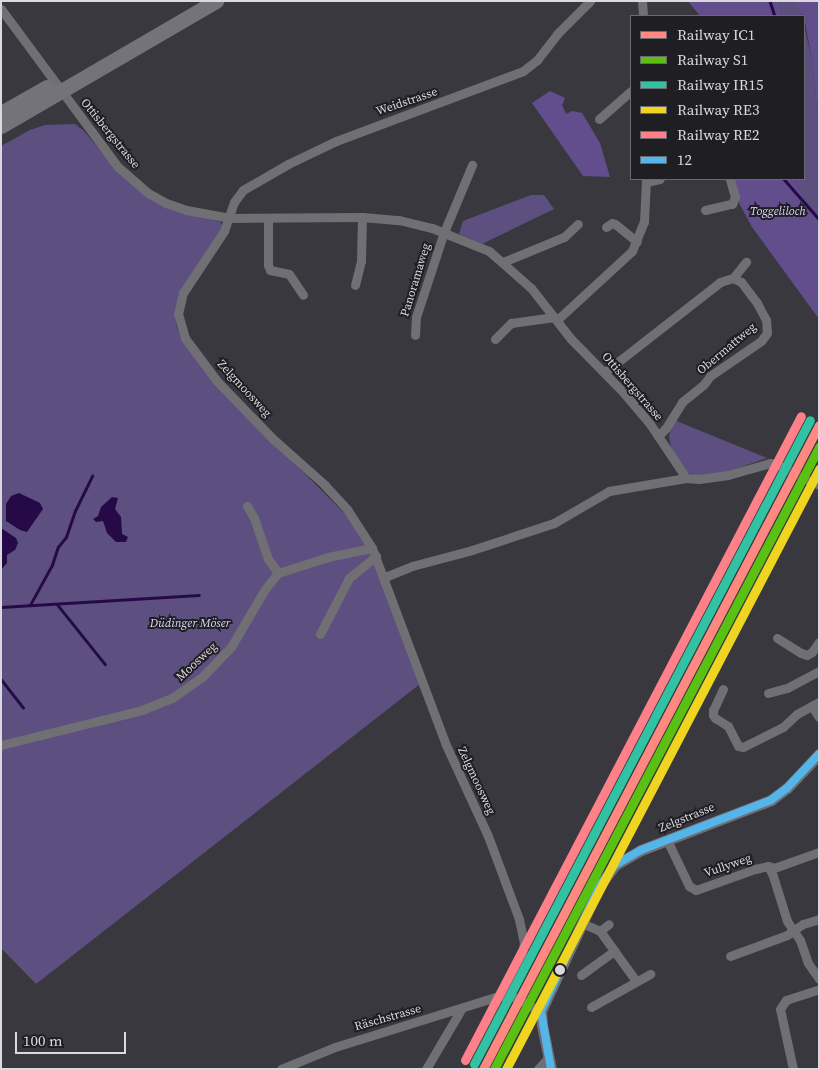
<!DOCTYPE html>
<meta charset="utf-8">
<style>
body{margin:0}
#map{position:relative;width:820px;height:1070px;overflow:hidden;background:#39383e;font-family:"Source Serif 4",serif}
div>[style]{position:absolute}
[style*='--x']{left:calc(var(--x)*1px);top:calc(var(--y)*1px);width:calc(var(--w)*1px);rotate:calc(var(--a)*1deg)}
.green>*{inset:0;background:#5e4f81}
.forest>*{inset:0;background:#624e8d}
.water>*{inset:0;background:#260a48}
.stream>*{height:2.5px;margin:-1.25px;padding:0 1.25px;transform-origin:1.25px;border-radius:1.25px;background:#260a48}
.street-tunnel>*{height:9px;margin-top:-4.5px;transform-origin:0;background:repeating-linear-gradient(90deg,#515056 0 9px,transparent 0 13.5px)}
.street>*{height:9px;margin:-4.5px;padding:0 4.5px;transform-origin:4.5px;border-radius:4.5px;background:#706f74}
.secondary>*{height:11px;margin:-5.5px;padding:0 5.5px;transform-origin:5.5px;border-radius:5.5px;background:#706f74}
.highway>*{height:15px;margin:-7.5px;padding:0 7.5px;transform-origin:7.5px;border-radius:7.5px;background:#74737b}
.bus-1>*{height:8px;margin:-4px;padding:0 4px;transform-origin:4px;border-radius:4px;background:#54b6e8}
.rail-1>*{height:9px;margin:-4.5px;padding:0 4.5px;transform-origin:4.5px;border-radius:4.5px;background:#ff8880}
.rail-2>*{height:9px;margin:-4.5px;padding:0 4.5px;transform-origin:4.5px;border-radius:4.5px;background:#5ac112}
.rail-3>*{height:9px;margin:-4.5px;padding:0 4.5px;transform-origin:4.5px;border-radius:4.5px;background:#30c2a2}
.rail-4>*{height:9px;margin:-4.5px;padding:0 4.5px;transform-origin:4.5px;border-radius:4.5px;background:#efd51f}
.rail-5>*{height:9px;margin:-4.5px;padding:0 4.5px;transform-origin:4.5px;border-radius:4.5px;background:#ff8088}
.dots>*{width:14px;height:14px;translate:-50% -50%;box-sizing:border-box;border:2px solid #1f1e23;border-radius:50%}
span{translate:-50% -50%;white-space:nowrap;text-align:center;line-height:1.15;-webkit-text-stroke:4px #1f1e23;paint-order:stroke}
.street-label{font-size:12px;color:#dbd9e0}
.park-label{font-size:12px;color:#ded4fd;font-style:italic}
.frame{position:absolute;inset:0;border:2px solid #dbd9e0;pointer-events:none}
.legend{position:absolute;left:630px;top:15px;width:175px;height:165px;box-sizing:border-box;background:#1f1e23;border:1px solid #6a696f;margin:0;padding:6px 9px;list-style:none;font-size:15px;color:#dbd9e0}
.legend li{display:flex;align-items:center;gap:10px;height:25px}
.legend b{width:25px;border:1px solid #6a696f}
.scale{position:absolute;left:15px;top:1032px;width:111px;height:22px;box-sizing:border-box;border:2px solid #dbd9e0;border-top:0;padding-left:6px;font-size:15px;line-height:18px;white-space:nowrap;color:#dbd9e0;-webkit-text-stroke:4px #1f1e23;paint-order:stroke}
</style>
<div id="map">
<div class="green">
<div style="clip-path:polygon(779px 1px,794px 1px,802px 11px,802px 16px,782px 16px)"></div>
<div style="clip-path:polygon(804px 24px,812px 61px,819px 129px,819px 215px,809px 207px,794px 179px,804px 179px)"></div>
<div style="clip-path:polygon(75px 124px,84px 131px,117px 171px,143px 194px,181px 212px,221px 222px,222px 226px,175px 317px,177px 328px,182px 340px,286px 455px,355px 524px,370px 550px,420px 684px,36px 984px,1px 948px,1px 146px,30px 130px,45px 125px)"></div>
<div style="clip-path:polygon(531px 195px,544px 195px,554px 209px,482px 244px,459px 234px,463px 221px)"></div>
<div style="clip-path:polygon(674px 420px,767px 458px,730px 471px,698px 476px,688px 473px,671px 448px,669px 436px)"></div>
</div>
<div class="forest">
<div style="clip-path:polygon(688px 1px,779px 1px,782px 16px,700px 16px)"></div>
<div style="clip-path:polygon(794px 1px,819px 1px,819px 129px,812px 61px,804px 16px)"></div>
<div style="clip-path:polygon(550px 91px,565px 98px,562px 105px,566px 114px,572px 111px,582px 113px,600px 143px,610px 177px,583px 176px,532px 103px)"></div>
<div style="clip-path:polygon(732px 179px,794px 179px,809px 207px,819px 215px,819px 319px,752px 227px,739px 203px)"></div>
</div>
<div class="water">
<div style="clip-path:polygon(19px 493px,40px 503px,43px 509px,27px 532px,20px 530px,6px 521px,6px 504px,11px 496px)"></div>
<div style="clip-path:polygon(112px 497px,118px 498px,115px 509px,121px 517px,122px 534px,128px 537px,126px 542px,116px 542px,107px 533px,103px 521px,96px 522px,93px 519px,98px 516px,101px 507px)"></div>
<div style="clip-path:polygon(1px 528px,16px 538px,18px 543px,15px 550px,7px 555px,7px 563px,1px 570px)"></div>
</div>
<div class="stream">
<div style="--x:770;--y:1;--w:16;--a:72"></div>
<div style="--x:784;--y:179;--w:53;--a:48.8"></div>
<div style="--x:57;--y:604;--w:77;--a:51.3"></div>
<div style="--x:30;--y:605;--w:46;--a:-61.2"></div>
<div style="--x:52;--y:565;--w:19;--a:-72"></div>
<div style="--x:58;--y:547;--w:13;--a:-51"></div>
<div style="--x:66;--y:537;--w:28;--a:-71"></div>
<div style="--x:75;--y:511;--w:39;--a:-64"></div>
<div style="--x:1;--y:607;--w:198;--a:-3.5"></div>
<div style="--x:1;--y:679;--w:36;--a:52"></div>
</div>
<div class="street-tunnel">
<div style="--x:783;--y:467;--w:28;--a:27"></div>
</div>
<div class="street">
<div style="--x:642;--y:1;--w:15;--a:86"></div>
<div style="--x:1;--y:9;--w:195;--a:53.5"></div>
<div style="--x:117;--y:166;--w:41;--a:41.1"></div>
<div style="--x:148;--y:193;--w:21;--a:29"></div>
<div style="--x:166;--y:203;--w:21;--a:19"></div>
<div style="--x:186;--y:210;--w:45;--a:10.3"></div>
<div style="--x:230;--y:218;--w:132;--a:-0.4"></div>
<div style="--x:362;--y:217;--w:37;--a:5"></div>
<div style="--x:399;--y:220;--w:34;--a:14"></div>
<div style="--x:432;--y:228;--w:61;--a:22"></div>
<div style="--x:489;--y:251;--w:56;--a:41.4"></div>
<div style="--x:531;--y:288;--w:65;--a:51.9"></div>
<div style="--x:571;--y:339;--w:74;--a:45.5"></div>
<div style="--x:623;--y:392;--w:42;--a:49.8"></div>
<div style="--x:650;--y:424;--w:65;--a:56.3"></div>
<div style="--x:599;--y:119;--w:43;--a:-41.2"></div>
<div style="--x:646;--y:182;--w:14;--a:-12"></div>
<div style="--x:705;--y:210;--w:28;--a:-13"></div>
<div style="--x:732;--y:204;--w:8;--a:-67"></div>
<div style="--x:735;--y:197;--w:19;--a:-106"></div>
<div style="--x:268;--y:218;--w:47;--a:90"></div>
<div style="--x:268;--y:265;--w:5;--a:68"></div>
<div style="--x:270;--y:270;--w:19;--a:12"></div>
<div style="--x:289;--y:274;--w:25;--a:56"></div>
<div style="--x:606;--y:227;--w:7;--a:-34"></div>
<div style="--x:612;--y:223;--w:3;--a:18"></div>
<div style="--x:615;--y:224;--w:28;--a:39"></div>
<div style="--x:503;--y:262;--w:66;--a:-22.3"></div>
<div style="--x:564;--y:237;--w:19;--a:-43"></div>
<div style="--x:355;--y:285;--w:25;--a:-76"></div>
<div style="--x:361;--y:261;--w:44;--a:-88.7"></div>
<div style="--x:557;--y:320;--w:102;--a:-42.6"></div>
<div style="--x:632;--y:251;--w:31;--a:-68"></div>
<div style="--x:644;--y:222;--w:43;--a:-87.3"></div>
<div style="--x:415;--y:335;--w:18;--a:-87"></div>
<div style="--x:416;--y:317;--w:89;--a:-71.8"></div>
<div style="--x:444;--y:232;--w:73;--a:-67.3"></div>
<div style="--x:495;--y:339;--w:23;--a:-45"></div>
<div style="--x:511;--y:323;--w:44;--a:-7.8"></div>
<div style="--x:605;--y:372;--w:146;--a:-38"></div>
<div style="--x:720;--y:282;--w:14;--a:-17"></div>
<div style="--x:733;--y:278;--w:21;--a:-51"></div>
<div style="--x:658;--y:436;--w:11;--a:-45"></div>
<div style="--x:666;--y:428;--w:31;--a:-58"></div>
<div style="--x:682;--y:402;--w:28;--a:-39"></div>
<div style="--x:704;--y:384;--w:10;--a:-53"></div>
<div style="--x:710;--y:376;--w:62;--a:-34.5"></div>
<div style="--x:761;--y:341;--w:10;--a:-53"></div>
<div style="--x:767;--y:333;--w:13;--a:-94"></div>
<div style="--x:766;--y:320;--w:19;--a:-118"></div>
<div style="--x:757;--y:303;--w:26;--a:-127"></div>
<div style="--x:741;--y:282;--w:9;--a:-153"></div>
<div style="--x:808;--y:480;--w:12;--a:24"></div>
<div style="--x:247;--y:506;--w:14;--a:60"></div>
<div style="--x:254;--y:518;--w:43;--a:71.1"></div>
<div style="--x:268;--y:559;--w:17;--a:54"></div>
<div style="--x:385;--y:577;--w:29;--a:-22"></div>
<div style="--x:412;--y:566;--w:62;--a:-14.9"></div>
<div style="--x:472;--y:550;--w:86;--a:-18.2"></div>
<div style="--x:554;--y:523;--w:64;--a:-30.2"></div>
<div style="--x:609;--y:491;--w:78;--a:-9.6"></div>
<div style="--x:686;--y:478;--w:13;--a:4"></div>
<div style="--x:699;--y:479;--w:29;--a:-8"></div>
<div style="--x:728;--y:475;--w:44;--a:-15.9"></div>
<div style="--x:770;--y:463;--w:14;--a:17"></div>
<div style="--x:320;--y:634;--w:63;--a:-62.6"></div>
<div style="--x:349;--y:578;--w:35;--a:-39"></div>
<div style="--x:777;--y:638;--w:28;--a:32"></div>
<div style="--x:801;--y:653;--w:6;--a:18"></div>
<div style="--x:807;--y:655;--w:6;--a:-31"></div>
<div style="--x:812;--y:652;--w:12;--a:-55"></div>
<div style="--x:723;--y:689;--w:23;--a:115"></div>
<div style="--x:713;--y:710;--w:5;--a:90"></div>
<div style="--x:713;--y:715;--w:4;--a:56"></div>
<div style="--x:715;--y:718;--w:15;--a:32"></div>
<div style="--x:728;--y:726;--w:22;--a:63"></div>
<div style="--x:738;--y:746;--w:5;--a:11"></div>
<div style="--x:743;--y:747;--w:45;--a:-26.6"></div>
<div style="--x:783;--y:727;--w:19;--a:-43"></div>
<div style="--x:797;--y:714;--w:25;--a:-29"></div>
<div style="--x:768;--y:693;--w:20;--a:-15"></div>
<div style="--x:787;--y:688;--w:36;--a:-28"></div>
<div style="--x:812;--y:706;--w:13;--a:58"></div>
<div style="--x:1;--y:745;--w:145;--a:-13.9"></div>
<div style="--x:142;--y:710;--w:32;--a:-22"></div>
<div style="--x:172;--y:698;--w:38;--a:-35"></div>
<div style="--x:203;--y:676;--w:40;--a:-46"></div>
<div style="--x:231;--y:647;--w:67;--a:-59.6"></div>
<div style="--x:265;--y:589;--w:21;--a:-51"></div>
<div style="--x:278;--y:573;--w:52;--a:-17.7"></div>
<div style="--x:328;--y:557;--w:45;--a:-11.6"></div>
<div style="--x:667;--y:840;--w:51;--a:64.4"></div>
<div style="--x:689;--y:886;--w:8;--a:30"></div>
<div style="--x:696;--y:890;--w:63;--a:-19.6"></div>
<div style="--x:755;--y:869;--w:13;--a:-13"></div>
<div style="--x:768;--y:866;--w:6;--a:18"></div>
<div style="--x:774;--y:868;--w:48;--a:-19.6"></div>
<div style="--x:768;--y:866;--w:11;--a:63"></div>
<div style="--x:773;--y:876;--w:47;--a:72.7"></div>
<div style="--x:787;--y:921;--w:23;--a:56"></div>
<div style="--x:800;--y:940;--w:24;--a:71"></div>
<div style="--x:808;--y:963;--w:19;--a:55"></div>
<div style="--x:582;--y:923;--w:20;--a:24"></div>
<div style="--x:600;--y:931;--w:62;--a:54.2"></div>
<div style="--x:600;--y:931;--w:11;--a:-38"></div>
<div style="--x:730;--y:956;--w:61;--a:-20.2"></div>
<div style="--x:787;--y:935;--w:19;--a:-35"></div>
<div style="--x:803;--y:924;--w:17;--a:-17"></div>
<div style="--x:581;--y:975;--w:41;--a:-36"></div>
<div style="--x:504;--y:995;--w:45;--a:-66.3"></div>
<div style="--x:522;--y:954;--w:11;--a:-80"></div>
<div style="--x:524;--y:943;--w:25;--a:-102"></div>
<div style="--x:519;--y:919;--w:89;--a:-110.5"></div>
<div style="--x:488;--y:836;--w:100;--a:-114.8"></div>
<div style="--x:446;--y:745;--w:210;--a:-110.6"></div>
<div style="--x:372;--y:548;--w:46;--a:-122.7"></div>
<div style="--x:347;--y:509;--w:33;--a:-133"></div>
<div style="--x:325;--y:485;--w:71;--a:-138.4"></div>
<div style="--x:272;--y:438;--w:79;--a:-134"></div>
<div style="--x:217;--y:381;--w:54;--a:-126.7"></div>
<div style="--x:185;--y:338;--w:25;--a:-106"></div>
<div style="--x:178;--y:314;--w:22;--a:-77"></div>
<div style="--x:183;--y:293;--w:74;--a:-56.5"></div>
<div style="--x:224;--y:231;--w:31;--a:-71"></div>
<div style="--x:234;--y:202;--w:15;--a:-53"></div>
<div style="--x:243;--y:190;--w:52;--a:-30"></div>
<div style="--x:288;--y:164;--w:53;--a:-25.6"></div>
<div style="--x:336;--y:141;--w:200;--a:-20.5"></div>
<div style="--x:523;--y:71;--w:18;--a:-38"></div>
<div style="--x:537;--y:60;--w:33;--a:-52"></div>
<div style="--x:557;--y:34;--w:47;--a:-45"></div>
<div style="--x:591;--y:1007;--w:68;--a:-29.2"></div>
<div style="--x:281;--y:1069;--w:58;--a:-22.2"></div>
<div style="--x:335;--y:1047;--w:172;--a:-17.3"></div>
<div style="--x:499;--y:996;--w:12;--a:0"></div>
<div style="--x:511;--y:996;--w:34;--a:27"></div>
<div style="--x:426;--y:1069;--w:71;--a:-59.5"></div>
<div style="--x:538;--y:1069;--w:15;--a:-48"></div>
<div style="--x:793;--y:1069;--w:61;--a:-102.2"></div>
<div style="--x:780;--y:1009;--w:11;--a:-56"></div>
<div style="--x:786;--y:1000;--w:35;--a:-18"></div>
</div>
<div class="secondary">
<div style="--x:551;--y:1069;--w:45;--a:-101.6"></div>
<div style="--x:542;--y:1025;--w:14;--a:-94"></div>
<div style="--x:541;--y:1011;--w:139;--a:-64.9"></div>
<div style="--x:600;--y:885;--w:25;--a:-53"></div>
<div style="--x:615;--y:865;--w:30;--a:-30"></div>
<div style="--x:641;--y:850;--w:139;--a:-21"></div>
<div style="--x:771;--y:800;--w:20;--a:-37"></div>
<div style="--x:787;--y:788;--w:47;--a:-46.7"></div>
</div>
<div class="highway">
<div style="--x:1;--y:113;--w:53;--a:-29.5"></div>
<div style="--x:1;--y:126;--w:249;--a:-30.2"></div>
</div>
<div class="bus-1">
<div style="--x:551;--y:1069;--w:59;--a:-99.8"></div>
<div style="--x:541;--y:1011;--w:139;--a:-64.9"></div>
<div style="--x:600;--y:885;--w:25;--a:-53"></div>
<div style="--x:615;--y:865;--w:30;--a:-30"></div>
<div style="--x:641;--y:850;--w:139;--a:-21"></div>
<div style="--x:771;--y:800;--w:20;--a:-37"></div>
<div style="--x:787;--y:788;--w:47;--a:-46.7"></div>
</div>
<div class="rail-1">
<div style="--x:483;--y:1069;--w:726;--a:-62.45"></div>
</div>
<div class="rail-2">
<div style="--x:494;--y:1069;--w:702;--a:-62.41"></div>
</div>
<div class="rail-3">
<div style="--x:474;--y:1064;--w:726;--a:-62.45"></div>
</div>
<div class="rail-4">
<div style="--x:506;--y:1069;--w:677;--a:-62.45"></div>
</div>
<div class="rail-5">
<div style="--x:465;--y:1060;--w:726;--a:-62.45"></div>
</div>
<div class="dots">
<div style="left:560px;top:970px;background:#dbd9e0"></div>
</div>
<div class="street-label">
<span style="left:407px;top:102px;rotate:-19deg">Weidstrasse</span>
<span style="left:110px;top:134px;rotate:51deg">Ottisbergstrasse</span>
<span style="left:416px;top:280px;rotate:-73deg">Panoramaweg</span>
<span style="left:727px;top:349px;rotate:-40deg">Obermattweg</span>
<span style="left:632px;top:387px;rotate:49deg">Ottisbergstrasse</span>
<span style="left:244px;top:389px;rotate:47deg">Zelgmoosweg</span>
<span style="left:197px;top:662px;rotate:-43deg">Moosweg</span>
<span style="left:476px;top:781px;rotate:65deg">Zelgmoosweg</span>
<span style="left:687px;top:818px;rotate:-22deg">Zelgstrasse</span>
<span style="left:728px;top:866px;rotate:-19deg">Vullyweg</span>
<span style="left:388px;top:1018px;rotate:-16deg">Räschstrasse</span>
</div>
<div class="park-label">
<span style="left:778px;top:212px">Toggeliloch</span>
<span style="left:190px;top:624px">Düdinger Möser</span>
</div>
<div class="frame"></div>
<ul class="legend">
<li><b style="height:6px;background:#ff8880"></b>Railway IC1</li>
<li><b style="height:6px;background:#5ac112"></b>Railway S1</li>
<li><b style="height:6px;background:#30c2a2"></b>Railway IR15</li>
<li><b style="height:6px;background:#efd51f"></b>Railway RE3</li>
<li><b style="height:6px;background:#ff8088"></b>Railway RE2</li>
<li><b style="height:6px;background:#54b6e8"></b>12</li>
</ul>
<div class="scale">100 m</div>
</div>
